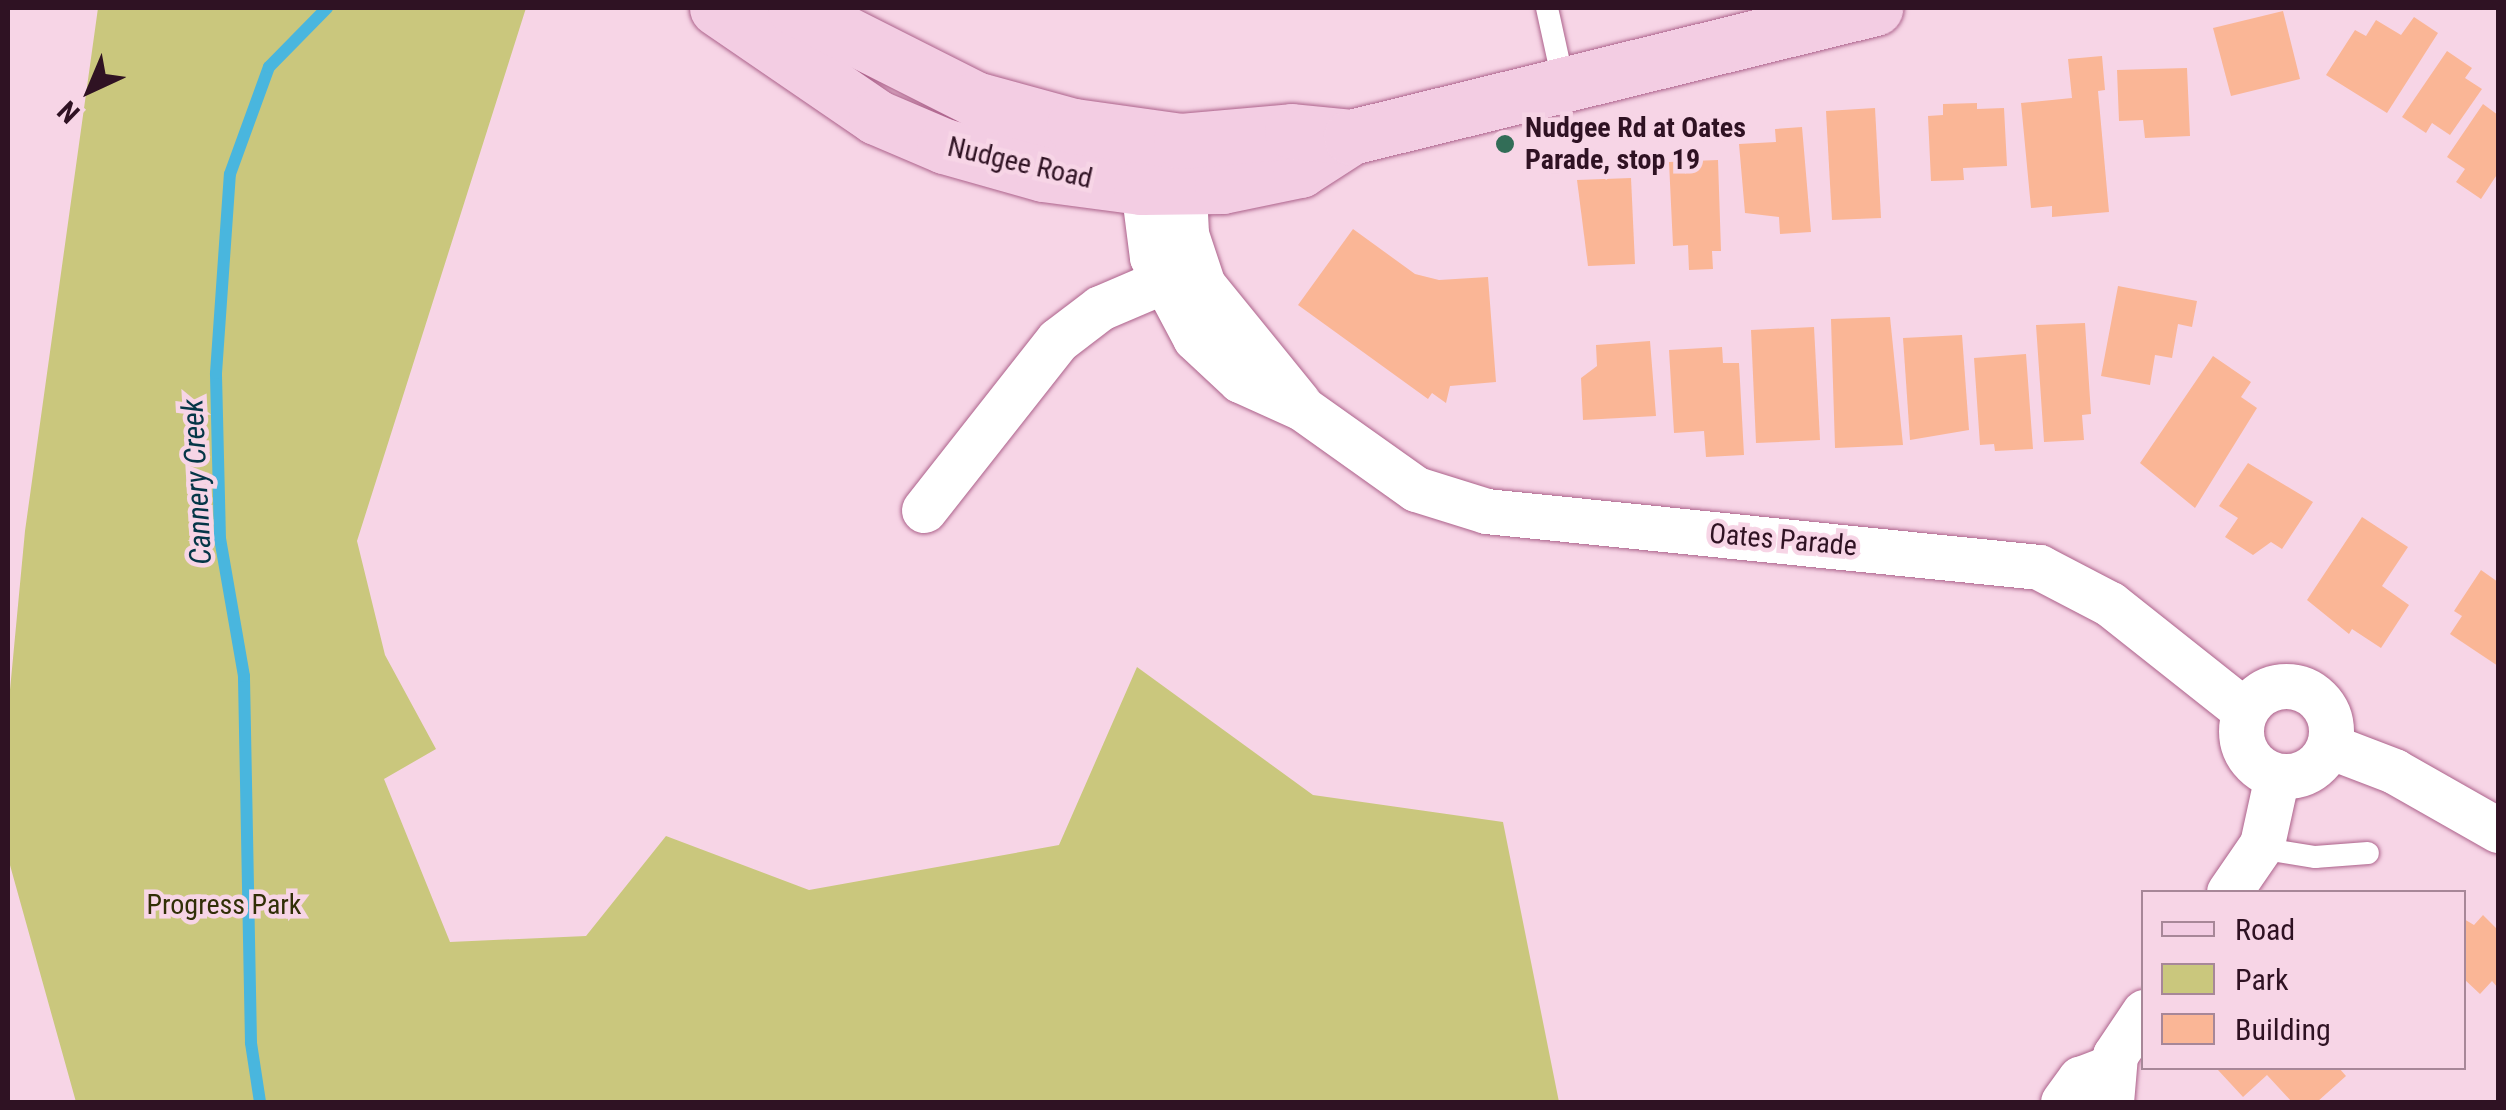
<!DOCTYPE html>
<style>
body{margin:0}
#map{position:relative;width:2506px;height:1110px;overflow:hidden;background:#f7d5e6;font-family:"Roboto Condensed",sans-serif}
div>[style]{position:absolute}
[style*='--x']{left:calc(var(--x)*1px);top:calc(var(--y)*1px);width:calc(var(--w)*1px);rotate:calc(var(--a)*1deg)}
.green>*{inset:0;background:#cac77d}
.stream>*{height:12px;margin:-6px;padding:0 6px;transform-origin:6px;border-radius:6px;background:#49b6de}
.building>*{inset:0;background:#fab696}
.roads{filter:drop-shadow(0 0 2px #ac628b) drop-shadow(0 0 2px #ac628b)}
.service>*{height:22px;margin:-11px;padding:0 11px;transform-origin:11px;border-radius:11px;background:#fff}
.minor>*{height:45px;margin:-22.5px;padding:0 22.5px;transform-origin:22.5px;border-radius:22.5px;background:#fff}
.minor>.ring{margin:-22.5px;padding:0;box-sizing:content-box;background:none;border:45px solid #fff;border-radius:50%}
.secondary>*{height:55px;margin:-27.5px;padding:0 27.5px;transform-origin:27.5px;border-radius:27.5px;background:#f3cde3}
.dots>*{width:28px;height:28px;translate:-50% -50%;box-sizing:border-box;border:5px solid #f7d5e6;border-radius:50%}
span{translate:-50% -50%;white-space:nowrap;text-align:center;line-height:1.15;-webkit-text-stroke:9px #f7d5e6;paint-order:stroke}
.poi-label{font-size:28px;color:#2f1223;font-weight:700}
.left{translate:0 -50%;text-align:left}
.street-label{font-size:28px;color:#2f1223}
.park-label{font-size:28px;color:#312f07}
.water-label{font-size:30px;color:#043647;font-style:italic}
.frame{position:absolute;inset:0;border:10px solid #2f1223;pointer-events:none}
.legend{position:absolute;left:2141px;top:890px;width:325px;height:180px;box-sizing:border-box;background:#f7d5e6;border:2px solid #a78798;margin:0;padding:12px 18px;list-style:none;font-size:30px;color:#2f1223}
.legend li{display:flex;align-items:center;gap:20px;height:50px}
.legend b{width:50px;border:2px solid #a78798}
.north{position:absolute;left:40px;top:40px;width:100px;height:100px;-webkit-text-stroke:8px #f7d5e6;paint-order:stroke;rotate:224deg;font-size:28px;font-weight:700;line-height:40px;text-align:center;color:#2f1223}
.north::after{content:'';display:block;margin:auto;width:35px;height:45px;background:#2f1223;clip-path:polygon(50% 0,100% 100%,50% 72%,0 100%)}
</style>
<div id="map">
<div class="green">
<div style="clip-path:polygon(98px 8px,526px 8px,357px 541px,385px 655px,436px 749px,384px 779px,450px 942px,586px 936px,666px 836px,809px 890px,1059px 845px,1137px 667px,1313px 795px,1503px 822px,1559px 1102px,76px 1102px,8px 858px,8px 711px,25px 531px)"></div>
</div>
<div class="stream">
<div style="--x:260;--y:1102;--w:60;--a:-98.7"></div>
<div style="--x:251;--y:1043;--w:367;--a:-91.1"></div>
<div style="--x:244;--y:676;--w:139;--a:-99.9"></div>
<div style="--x:220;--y:539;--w:166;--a:-91.4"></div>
<div style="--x:216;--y:373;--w:199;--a:-86"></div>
<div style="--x:230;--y:174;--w:114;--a:-70"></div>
<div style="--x:269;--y:67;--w:83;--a:-45.5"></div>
</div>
<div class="building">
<div style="clip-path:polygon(2283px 11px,2300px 79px,2231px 96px,2213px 28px)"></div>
<div style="clip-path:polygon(2414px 17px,2438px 33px,2387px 113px,2326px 75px,2355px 30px,2366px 36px,2376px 20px,2401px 35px)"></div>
<div style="clip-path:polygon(2447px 51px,2472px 68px,2465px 78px,2482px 89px,2450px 135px,2432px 123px,2426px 133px,2402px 117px)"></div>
<div style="clip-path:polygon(2102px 56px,2105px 90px,2098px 91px,2109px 212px,2052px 217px,2052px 206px,2031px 208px,2021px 103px,2072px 98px,2068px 59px)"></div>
<div style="clip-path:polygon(2187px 68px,2190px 136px,2145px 138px,2143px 120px,2119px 121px,2117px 70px)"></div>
<div style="clip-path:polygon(1977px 103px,1977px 109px,2004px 108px,2007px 166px,1963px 168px,1964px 180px,1931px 181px,1928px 116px,1943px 115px,1943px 104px)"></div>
<div style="clip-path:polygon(2483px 104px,2498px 115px,2498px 173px,2481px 199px,2456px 182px,2465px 169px,2447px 157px)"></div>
<div style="clip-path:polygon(1875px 108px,1881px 218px,1832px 220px,1826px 111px)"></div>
<div style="clip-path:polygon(1802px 127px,1811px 232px,1780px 234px,1779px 217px,1745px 213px,1739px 144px,1776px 142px,1775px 129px)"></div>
<div style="clip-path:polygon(1718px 160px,1721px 251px,1712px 251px,1713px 269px,1689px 270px,1688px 245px,1673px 246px,1669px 162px)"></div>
<div style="clip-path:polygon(1631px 178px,1635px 264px,1588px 266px,1577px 180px)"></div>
<div style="clip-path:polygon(1353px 229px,1415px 274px,1439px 280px,1488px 277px,1496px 382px,1450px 386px,1446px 403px,1432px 393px,1428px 399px,1298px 305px)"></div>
<div style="clip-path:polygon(2118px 286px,2197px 301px,2192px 327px,2178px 324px,2172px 358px,2155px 355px,2150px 385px,2101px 376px)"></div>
<div style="clip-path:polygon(1890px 317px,1903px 445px,1835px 448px,1831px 319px)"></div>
<div style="clip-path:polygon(2085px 323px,2091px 414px,2082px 415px,2084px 440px,2044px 442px,2036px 325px)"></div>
<div style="clip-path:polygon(1814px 327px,1820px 440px,1756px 443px,1751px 330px)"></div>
<div style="clip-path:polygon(1962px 335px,1969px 430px,1910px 440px,1903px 338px)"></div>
<div style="clip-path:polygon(1650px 341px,1656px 416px,1583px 420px,1581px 378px,1597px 366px,1596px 345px)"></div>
<div style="clip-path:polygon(1722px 347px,1723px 363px,1739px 363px,1744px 455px,1706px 457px,1704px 431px,1674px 433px,1669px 350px)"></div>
<div style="clip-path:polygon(2026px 354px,2033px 449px,1995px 451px,1994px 444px,1980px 445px,1974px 358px)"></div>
<div style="clip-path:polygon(2213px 356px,2251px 382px,2241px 397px,2257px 408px,2195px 508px,2140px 463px)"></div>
<div style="clip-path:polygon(2248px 463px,2313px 502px,2282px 549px,2271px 542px,2253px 555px,2225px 537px,2238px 518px,2219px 506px)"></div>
<div style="clip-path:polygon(2362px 517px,2408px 547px,2382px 586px,2409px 605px,2381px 648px,2352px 629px,2349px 634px,2307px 600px)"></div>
<div style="clip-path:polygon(2481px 570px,2498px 582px,2498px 666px,2450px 634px,2462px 616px,2454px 611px)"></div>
<div style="clip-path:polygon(2483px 915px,2498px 930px,2498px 988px,2492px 981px,2480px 994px,2464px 979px,2464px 919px,2474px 925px)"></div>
<div style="clip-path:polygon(2339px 1068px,2346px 1076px,2317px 1102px,2292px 1102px,2267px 1075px,2243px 1097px,2218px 1070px)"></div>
</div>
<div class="roads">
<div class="service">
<div style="--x:1547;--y:8;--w:79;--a:77.6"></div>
<div style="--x:2259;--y:848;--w:57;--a:9.1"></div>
<div style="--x:2315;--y:857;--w:53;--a:-4.3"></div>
</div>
<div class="minor">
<div style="--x:1182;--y:154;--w:80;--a:87.1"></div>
<div style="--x:1186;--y:234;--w:54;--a:71.6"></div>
<div style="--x:1203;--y:285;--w:151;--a:50.9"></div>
<div style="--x:1139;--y:156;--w:102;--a:82.7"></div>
<div style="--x:1152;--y:257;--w:92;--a:62"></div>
<div style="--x:1195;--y:338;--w:62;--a:43"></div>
<div style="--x:1240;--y:380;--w:68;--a:24.3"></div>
<div style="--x:1302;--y:408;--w:140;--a:35.4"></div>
<div style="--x:1416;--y:489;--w:73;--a:17.4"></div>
<div style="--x:1486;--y:511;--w:556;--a:5.78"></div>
<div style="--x:2039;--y:567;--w:80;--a:27.5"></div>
<div style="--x:2110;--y:604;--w:172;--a:38.4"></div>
<div style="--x:924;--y:510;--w:216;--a:-51.8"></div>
<div style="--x:1058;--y:340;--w:53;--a:-37.3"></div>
<div style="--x:1100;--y:308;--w:66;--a:-23.1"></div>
<div class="ring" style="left:2241px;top:686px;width:45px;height:45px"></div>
<div style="--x:2329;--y:746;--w:70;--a:21"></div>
<div style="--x:2394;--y:771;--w:120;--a:29.6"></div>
<div style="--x:2229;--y:892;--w:58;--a:-55.5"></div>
<div style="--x:2262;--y:844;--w:70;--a:-77.6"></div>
<div style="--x:2063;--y:1102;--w:29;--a:-54"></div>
<div style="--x:2080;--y:1079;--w:33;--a:-21"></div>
<div style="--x:2111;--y:1102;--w:47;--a:-85.1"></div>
<div style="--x:2115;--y:1055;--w:52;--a:-56"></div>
</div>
<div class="secondary">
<div style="--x:717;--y:8;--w:193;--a:34.4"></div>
<div style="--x:876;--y:117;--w:74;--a:23.1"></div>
<div style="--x:944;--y:146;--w:103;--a:15.8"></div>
<div style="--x:1043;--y:174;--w:99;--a:7.6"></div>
<div style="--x:1141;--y:187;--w:81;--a:-0.7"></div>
<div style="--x:1222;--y:186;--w:80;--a:-11.6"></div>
<div style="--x:1300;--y:170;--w:61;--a:-32.9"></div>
<div style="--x:795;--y:8;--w:202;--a:26.8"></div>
<div style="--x:975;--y:99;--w:103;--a:15.3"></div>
<div style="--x:1074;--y:126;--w:108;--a:8"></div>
<div style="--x:1181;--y:141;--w:111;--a:-5.1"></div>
<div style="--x:1292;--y:131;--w:59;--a:5.8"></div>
<div style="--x:1351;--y:137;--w:540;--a:-13.83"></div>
</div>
</div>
<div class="dots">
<div style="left:1505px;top:144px;background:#326d57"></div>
</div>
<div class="poi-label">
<span class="left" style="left:1525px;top:144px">Nudgee Rd at Oates<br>Parade, stop 19</span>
</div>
<div class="street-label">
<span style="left:1020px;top:163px;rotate:13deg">Nudgee Road</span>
<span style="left:1783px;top:540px;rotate:5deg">Oates Parade</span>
</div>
<div class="park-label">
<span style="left:224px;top:905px">Progress Park</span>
</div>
<div class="water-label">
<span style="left:197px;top:482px;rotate:-93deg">Cannery Creek</span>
</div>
<div class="frame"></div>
<ul class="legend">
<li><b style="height:12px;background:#f3cde3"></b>Road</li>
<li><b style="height:28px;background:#cac77d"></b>Park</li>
<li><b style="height:28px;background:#fab696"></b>Building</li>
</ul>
<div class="north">N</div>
</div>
